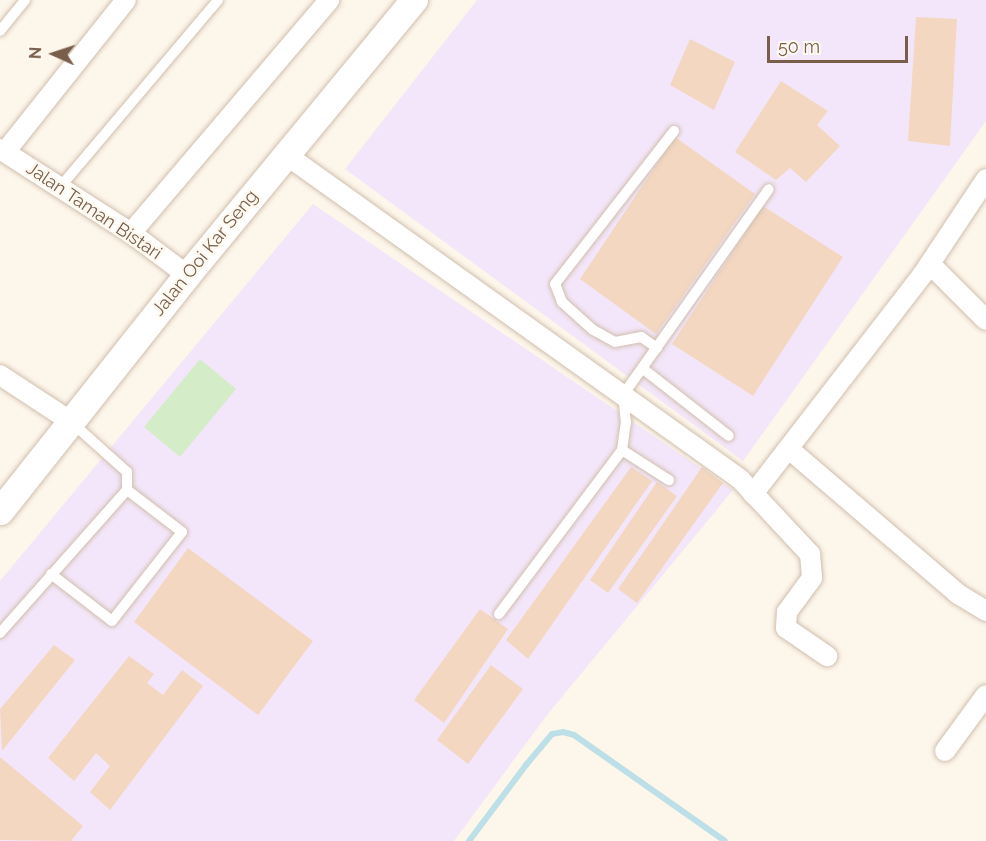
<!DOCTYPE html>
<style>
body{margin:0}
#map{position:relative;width:986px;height:841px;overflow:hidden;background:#fdf6ea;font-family:Raleway,sans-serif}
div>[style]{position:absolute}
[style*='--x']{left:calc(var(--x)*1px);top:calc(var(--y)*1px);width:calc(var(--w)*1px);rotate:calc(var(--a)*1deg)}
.education>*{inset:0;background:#f4e6fa}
.green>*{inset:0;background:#d4ecc7}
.stream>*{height:6px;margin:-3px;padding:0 3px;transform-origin:3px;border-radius:3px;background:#bddfe8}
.building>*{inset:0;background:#f3d7c1}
.roads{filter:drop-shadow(0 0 2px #d0bfae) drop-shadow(0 0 2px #d0bfae)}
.lane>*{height:10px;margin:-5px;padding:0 5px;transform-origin:5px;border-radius:5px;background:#fff}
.street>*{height:20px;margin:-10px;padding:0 10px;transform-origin:10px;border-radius:10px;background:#fff}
.secondary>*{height:27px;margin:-13.5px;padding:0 13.5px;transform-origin:13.5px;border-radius:13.5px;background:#fff}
span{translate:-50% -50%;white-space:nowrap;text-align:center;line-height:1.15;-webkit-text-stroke:5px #fffaf1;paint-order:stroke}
.street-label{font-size:18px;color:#795e4c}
.north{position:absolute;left:24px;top:24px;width:60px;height:60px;-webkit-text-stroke:4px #fffaf1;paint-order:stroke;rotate:273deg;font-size:16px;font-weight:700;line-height:24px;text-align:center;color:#795e4c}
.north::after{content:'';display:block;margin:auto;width:21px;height:27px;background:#795e4c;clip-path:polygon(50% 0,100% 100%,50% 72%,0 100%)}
.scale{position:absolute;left:767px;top:36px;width:141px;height:27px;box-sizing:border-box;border:3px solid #795e4c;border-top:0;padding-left:8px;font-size:18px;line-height:21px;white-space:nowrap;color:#795e4c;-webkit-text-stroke:4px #fffaf1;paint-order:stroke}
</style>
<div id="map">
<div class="education">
<div style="clip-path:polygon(477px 0,986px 0,986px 121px,743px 461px,345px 169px)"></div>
<div style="clip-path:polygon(313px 204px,733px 490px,547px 715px,454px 841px,0 841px,0 581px)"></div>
</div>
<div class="green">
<div style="clip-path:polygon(200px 359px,236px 389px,180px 457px,144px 427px)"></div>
</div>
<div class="stream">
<div style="--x:469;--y:841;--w:95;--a:-53.1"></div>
<div style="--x:526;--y:765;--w:40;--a:-50"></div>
<div style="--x:552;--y:734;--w:11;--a:-10"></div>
<div style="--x:563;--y:732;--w:11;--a:15"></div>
<div style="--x:574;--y:735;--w:184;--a:35.1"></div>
</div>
<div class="building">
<div style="clip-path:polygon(916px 17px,957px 19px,950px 146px,908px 141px)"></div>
<div style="clip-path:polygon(690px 39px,735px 62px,714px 110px,670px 85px)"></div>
<div style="clip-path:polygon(781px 81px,828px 111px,817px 125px,840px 146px,806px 182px,790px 168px,776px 180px,735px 152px)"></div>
<div style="clip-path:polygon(675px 137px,755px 194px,656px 334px,580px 279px)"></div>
<div style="clip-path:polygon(763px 206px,843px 257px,753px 396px,672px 344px)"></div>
<div style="clip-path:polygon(631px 467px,652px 481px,528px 659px,506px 640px)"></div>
<div style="clip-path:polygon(702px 467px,723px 483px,637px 603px,618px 589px)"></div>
<div style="clip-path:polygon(657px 482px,677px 496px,608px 593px,590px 580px)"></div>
<div style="clip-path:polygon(188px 548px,313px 641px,258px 715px,134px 622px)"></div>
<div style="clip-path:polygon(480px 609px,508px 629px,444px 723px,414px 700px)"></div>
<div style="clip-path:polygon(54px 645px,75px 660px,2px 751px,0 709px)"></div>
<div style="clip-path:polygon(129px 656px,154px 674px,147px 683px,163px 695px,182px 670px,203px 686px,110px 810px,90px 792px,110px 766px,96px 753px,74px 781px,48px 758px)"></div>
<div style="clip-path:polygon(491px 665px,523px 689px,468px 764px,437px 740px)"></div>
<div style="clip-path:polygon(0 757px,83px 826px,71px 841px,0 840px)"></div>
</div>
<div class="roads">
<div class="lane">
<div style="--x:0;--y:31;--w:40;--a:-51"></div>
<div style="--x:61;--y:186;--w:243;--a:-49.8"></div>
<div style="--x:657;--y:348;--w:19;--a:-145"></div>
<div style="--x:641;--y:337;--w:26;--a:169"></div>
<div style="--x:615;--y:342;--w:26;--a:-151"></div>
<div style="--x:592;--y:329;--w:40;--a:-138"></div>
<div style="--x:562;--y:302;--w:19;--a:-111"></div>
<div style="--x:555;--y:284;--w:194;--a:-52.1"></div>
<div style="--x:642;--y:368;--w:110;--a:38"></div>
<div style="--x:622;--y:450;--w:56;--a:32.6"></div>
<div style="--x:51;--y:574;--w:77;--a:37.6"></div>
<div style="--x:112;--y:621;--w:113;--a:-51.8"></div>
<div style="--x:182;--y:532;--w:69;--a:-142.6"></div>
<div style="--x:499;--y:614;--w:205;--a:-53.1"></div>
<div style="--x:622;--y:450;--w:27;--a:-82"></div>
<div style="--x:626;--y:423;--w:28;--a:-96"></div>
<div style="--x:623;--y:395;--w:252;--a:-54.7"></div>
<div style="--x:0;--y:633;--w:191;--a:-48.4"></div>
<div style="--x:127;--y:490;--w:18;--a:-90"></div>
<div style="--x:127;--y:472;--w:76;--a:-138.2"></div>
</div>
<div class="street">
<div style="--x:0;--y:149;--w:156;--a:32.7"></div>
<div style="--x:131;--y:233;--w:70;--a:36.9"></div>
<div style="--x:5;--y:152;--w:194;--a:-51.5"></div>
<div style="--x:285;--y:154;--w:559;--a:35.54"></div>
<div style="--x:740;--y:479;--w:103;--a:47"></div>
<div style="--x:810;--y:554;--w:24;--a:85"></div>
<div style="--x:812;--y:578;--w:42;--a:126.3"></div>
<div style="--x:787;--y:612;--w:16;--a:94"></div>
<div style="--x:786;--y:628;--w:50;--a:34.3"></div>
<div style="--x:131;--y:233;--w:306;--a:-49.6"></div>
<div style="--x:930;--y:264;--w:79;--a:45"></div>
<div style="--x:0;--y:375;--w:84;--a:33.3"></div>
<div style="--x:789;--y:449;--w:223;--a:40.6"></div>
<div style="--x:958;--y:594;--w:33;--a:31"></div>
<div style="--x:753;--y:494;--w:278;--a:-52.3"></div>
<div style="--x:923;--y:274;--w:114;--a:-56.4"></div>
<div style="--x:945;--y:751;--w:69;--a:-53.8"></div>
</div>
<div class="secondary">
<div style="--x:0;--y:511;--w:301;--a:-51.6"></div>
<div style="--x:187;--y:275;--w:357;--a:-50.5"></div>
</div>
</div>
<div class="street-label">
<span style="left:94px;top:211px;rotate:34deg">Jalan Taman Bistari</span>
<span style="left:205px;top:253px;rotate:-51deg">Jalan Ooi Kar Seng</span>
</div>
<div class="north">N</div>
<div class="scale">50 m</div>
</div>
